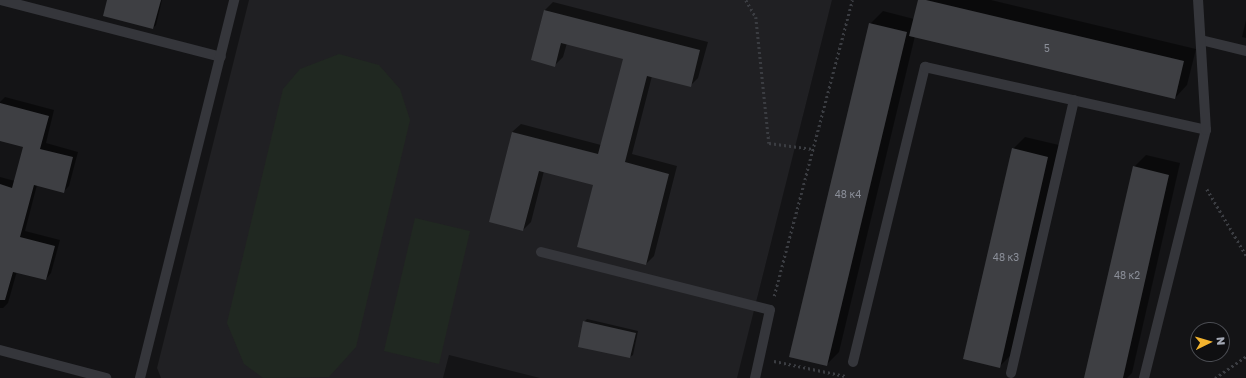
<!DOCTYPE html>
<meta charset="utf-8">
<style>
body{margin:0}
#map{position:relative;width:1246px;height:378px;overflow:hidden;background:#141416;font-family:"Golos Text",sans-serif}
div>[style]{position:absolute}
[style*='--x']{left:calc(var(--x)*1px);top:calc(var(--y)*1px);width:calc(var(--w)*1px);rotate:calc(var(--a)*1deg)}
.built>*{inset:0;background:#202023}
.green>*{inset:0;background:#202821}
.shadow>*{inset:0;background:#0007}
.building>*{inset:0;background:#3e3f43}
.path>*{height:2.5px;margin-top:-1.25px;transform-origin:0;background:repeating-linear-gradient(90deg,#3b3d42 0 2px,transparent 0 5px)}
.service>*{height:10px;margin:-5px;padding:0 5px;transform-origin:5px;border-radius:5px;background:#35363b}
span{translate:-50% -50%;white-space:nowrap;text-align:center;line-height:1.15;-webkit-text-stroke:3.5px #0f0f11;paint-order:stroke}
.number-label{font-size:10px;color:#8b8f99}
.number-label span{-webkit-text-stroke-width:0}
.north{position:absolute;left:1190px;top:322px;width:40px;height:40px;box-sizing:border-box;background:#0f0f11;border:1px solid #4b4d53;border-radius:50%;rotate:85deg;font-size:11px;font-weight:700;line-height:16px;text-align:center;color:#a5aab6}
.north::after{content:'';display:block;margin:auto;width:14px;height:18px;background:#f3b32e;clip-path:polygon(50% 0,100% 100%,50% 72%,0 100%)}
</style>
<div id="map">
<div class="built">
<div style="clip-path:polygon(249px 0,832px 0,737px 378px,540px 378px,449px 355px,443px 378px,161px 378px,157px 368px)"></div>
</div>
<div class="green">
<div style="clip-path:polygon(339px 54px,379px 65px,400px 89px,410px 120px,356px 347px,329px 377px,263px 378px,244px 364px,227px 323px,283px 89px,300px 69px)"></div>
<div style="clip-path:polygon(415px 218px,470px 231px,439px 364px,384px 351px)"></div>
</div>
<div class="shadow">
<div style="clip-path:polygon(108px 0,162px 0,156px 25px,153px 28px)"></div>
<div style="clip-path:polygon(919px 0,991px 0,1196px 49px,1187px 85px,1175px 98px,915px 36px,839px 352px,826px 365px,870px 24px,883px 11px,914px 19px)"></div>
<div style="clip-path:polygon(553px 2px,708px 42px,698px 78px,690px 86px,652px 76px,632px 154px,677px 166px,654px 256px,646px 264px,594px 184px,544px 171px,531px 222px,523px 230px,512px 132px,521px 124px,601px 145px,624px 58px,567px 43px,563px 57px,555px 65px,532px 60px,545px 10px)"></div>
<div style="clip-path:polygon(1246px 20px,1246px 38px,1242px 37px)"></div>
<div style="clip-path:polygon(5px 97px,54px 110px,46px 143px,78px 152px,69px 186px,64px 191px,37px 185px,25px 231px,60px 240px,51px 273px,46px 279px,17px 271px,8px 303px,3px 308px,0 308px,0 177px,15px 181px,24px 146px,0 140px,0 102px)"></div>
<div style="clip-path:polygon(1025px 137px,1059px 145px,1011px 355px,999px 367px,1013px 149px)"></div>
<div style="clip-path:polygon(1146px 155px,1180px 163px,1132px 373px,1127px 378px,1092px 378px,1134px 167px)"></div>
<div style="clip-path:polygon(587px 319px,638px 331px,633px 355px,630px 357px,584px 322px)"></div>
</div>
<div class="building">
<div style="clip-path:polygon(107px 0,161px 0,153px 29px,103px 16px)"></div>
<div style="clip-path:polygon(918px 0,926px 0,1184px 61px,1175px 99px,909px 36px)"></div>
<div style="clip-path:polygon(544px 10px,700px 50px,691px 87px,647px 76px,625px 162px,669px 174px,646px 265px,577px 247px,593px 185px,539px 171px,523px 231px,489px 222px,512px 132px,598px 154px,623px 59px,561px 43px,555px 67px,531px 60px)"></div>
<div style="clip-path:polygon(869px 23px,907px 32px,827px 366px,789px 357px)"></div>
<div style="clip-path:polygon(0 103px,49px 116px,40px 149px,73px 157px,64px 193px,34px 185px,20px 237px,55px 246px,46px 280px,13px 272px,5px 300px,0 300px,0 184px,12px 188px,23px 147px,0 141px)"></div>
<div style="clip-path:polygon(1012px 148px,1048px 157px,1000px 368px,963px 359px)"></div>
<div style="clip-path:polygon(1133px 166px,1169px 175px,1123px 378px,1084px 378px)"></div>
<div style="clip-path:polygon(583px 321px,636px 333px,630px 358px,578px 347px)"></div>
</div>
<div class="path">
<div style="--x:746;--y:0;--w:20;--a:60"></div>
<div style="--x:756;--y:17;--w:127;--a:84.1"></div>
<div style="--x:769;--y:143;--w:44;--a:7.8"></div>
<div style="--x:1207;--y:189;--w:77;--a:59.4"></div>
<div style="--x:774;--y:296;--w:306;--a:-75.2"></div>
<div style="--x:774;--y:361;--w:73;--a:11.9"></div>
<div style="--x:1215;--y:378;--w:38;--a:-35"></div>
</div>
<div class="service">
<div style="--x:1;--y:0;--w:227;--a:14.5"></div>
<div style="--x:1201;--y:40;--w:46;--a:13.7"></div>
<div style="--x:541;--y:252;--w:236;--a:14.2"></div>
<div style="--x:770;--y:310;--w:70;--a:102.4"></div>
<div style="--x:0;--y:350;--w:110;--a:14.8"></div>
<div style="--x:853;--y:362;--w:304;--a:-76.3"></div>
<div style="--x:925;--y:67;--w:288;--a:12.6"></div>
<div style="--x:1011;--y:373;--w:280;--a:-77"></div>
<div style="--x:140;--y:378;--w:390;--a:-76"></div>
<div style="--x:1144;--y:378;--w:256;--a:-76"></div>
<div style="--x:1206;--y:130;--w:130;--a:-93.5"></div>
</div>
<div class="number-label">
<span style="left:1047px;top:49px">5</span>
<span style="left:848px;top:195px">48 к4</span>
<span style="left:1006px;top:258px">48 к3</span>
<span style="left:1127px;top:276px">48 к2</span>
</div>
<div class="north">N</div>
</div>
